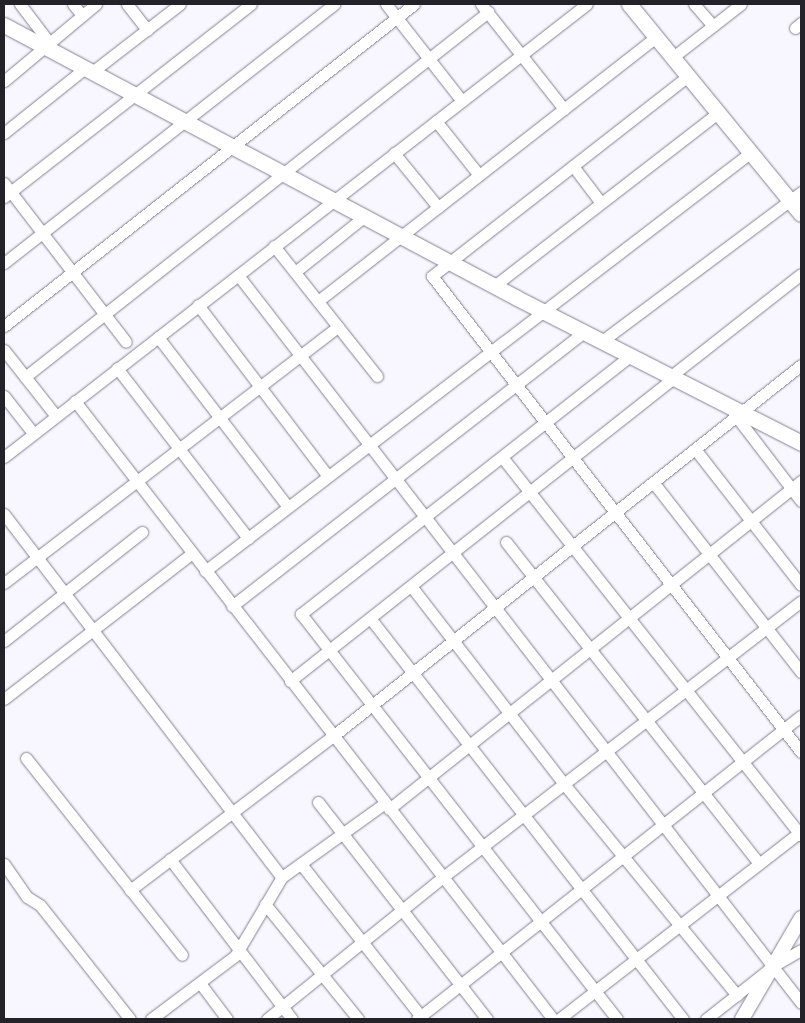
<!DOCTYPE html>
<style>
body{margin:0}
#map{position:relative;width:805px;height:1023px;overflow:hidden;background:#f8f7ff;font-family:"Sofia Sans Condensed",sans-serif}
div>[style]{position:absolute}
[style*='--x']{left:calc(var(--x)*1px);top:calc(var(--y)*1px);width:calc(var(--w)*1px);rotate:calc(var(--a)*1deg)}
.roads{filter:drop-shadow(0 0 1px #858092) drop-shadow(0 0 1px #858092)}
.minor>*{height:11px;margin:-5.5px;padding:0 5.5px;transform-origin:5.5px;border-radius:5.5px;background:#fff}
.tertiary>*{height:14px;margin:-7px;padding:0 7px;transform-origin:7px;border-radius:7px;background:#fff}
.secondary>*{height:15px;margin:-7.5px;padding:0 7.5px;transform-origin:7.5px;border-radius:7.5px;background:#fff}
span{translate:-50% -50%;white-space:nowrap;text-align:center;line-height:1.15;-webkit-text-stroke:4.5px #f8f7ff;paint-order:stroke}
.frame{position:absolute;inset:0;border:5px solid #232229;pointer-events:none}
</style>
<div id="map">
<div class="roads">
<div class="minor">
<div style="--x:20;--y:4;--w:46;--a:52.9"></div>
<div style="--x:73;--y:4;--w:14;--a:51"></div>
<div style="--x:127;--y:4;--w:33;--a:52"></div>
<div style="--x:386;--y:4;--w:123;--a:51.9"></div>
<div style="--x:481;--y:4;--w:134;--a:51.7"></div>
<div style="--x:694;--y:4;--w:29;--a:49"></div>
<div style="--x:795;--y:28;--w:8;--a:-40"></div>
<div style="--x:673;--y:57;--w:86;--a:-37.9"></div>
<div style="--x:92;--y:72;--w:111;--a:-37.7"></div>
<div style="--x:688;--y:76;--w:325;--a:142"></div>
<div style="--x:432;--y:276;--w:602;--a:52.22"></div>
<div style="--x:4;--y:81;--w:120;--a:-39.9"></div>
<div style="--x:436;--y:121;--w:69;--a:51.5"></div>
<div style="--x:4;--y:133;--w:104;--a:-38.7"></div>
<div style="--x:394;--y:153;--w:70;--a:50.8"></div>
<div style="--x:573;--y:166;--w:46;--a:52.9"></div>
<div style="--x:4;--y:183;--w:200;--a:52.5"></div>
<div style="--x:4;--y:197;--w:313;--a:-38"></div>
<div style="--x:274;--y:246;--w:166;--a:51.6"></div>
<div style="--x:4;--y:263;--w:420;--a:-38.1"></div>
<div style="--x:295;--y:272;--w:90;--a:-38.7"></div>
<div style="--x:238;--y:275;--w:920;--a:52.28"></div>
<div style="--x:494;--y:286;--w:283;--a:-37.7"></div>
<div style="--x:318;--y:301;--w:429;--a:-38"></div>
<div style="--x:198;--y:305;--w:215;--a:52.8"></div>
<div style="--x:4;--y:326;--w:521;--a:-38.14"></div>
<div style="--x:158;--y:337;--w:214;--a:52.6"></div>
<div style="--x:602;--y:341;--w:249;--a:-36.8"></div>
<div style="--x:4;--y:350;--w:84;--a:51.8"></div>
<div style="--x:117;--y:368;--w:215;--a:52.4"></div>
<div style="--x:671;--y:376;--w:165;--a:-38.1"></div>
<div style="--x:25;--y:377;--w:590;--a:-38.25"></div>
<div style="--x:4;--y:396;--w:47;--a:51.9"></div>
<div style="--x:75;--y:401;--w:781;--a:52.28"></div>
<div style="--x:736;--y:416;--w:107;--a:52.6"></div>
<div style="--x:695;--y:449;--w:172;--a:52.1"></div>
<div style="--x:4;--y:457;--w:738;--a:-37.85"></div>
<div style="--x:502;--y:457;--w:482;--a:51.7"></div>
<div style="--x:653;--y:482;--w:241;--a:52.1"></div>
<div style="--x:4;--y:514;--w:457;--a:52.6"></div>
<div style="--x:506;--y:542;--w:409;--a:51.8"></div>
<div style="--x:205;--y:571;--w:687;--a:-37.49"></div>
<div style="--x:4;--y:583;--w:421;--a:-37.5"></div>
<div style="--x:411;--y:586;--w:250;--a:52.3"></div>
<div style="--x:564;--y:784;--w:273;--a:50.7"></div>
<div style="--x:232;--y:606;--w:446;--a:-37.9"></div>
<div style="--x:370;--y:618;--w:509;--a:52.03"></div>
<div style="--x:4;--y:641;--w:176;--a:-38.3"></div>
<div style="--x:290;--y:681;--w:491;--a:-38.3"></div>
<div style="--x:4;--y:699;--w:237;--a:-37.8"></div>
<div style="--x:26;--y:758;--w:251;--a:51.6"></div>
<div style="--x:318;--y:802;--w:275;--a:52.1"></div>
<div style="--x:389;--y:809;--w:527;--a:-38.52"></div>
<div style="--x:170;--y:859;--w:201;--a:52.7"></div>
<div style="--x:4;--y:864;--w:40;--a:55.1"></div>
<div style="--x:27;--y:897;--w:15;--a:32"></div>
<div style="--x:40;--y:905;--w:145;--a:51.7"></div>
<div style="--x:301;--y:864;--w:197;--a:51.8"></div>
<div style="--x:130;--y:890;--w:255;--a:-37.2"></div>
<div style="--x:333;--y:736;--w:597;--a:-38.41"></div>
<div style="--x:265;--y:904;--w:148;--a:51"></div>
<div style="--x:200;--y:983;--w:45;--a:53.1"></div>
<div style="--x:151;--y:1019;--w:105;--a:-36.9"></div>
<div style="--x:235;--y:956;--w:92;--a:-59.3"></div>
<div style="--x:282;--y:877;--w:127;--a:-35.7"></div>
<div style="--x:267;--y:1019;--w:226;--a:-38.9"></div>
<div style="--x:443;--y:877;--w:452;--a:-37.6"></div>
<div style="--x:417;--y:1019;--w:489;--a:-38.3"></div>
<div style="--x:559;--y:1019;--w:306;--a:-37.8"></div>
<div style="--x:617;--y:1019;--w:514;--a:-127.96"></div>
<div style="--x:301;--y:614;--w:420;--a:-38.1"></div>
<div style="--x:706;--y:1019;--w:85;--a:-38.3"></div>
<div style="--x:773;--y:966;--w:32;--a:-30"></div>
</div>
<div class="tertiary">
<div style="--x:742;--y:1019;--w:117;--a:-59.7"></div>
</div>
<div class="secondary">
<div style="--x:629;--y:4;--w:271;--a:50.7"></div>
<div style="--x:4;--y:25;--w:581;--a:28.02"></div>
<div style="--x:517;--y:298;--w:319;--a:27"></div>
</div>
</div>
<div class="frame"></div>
</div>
